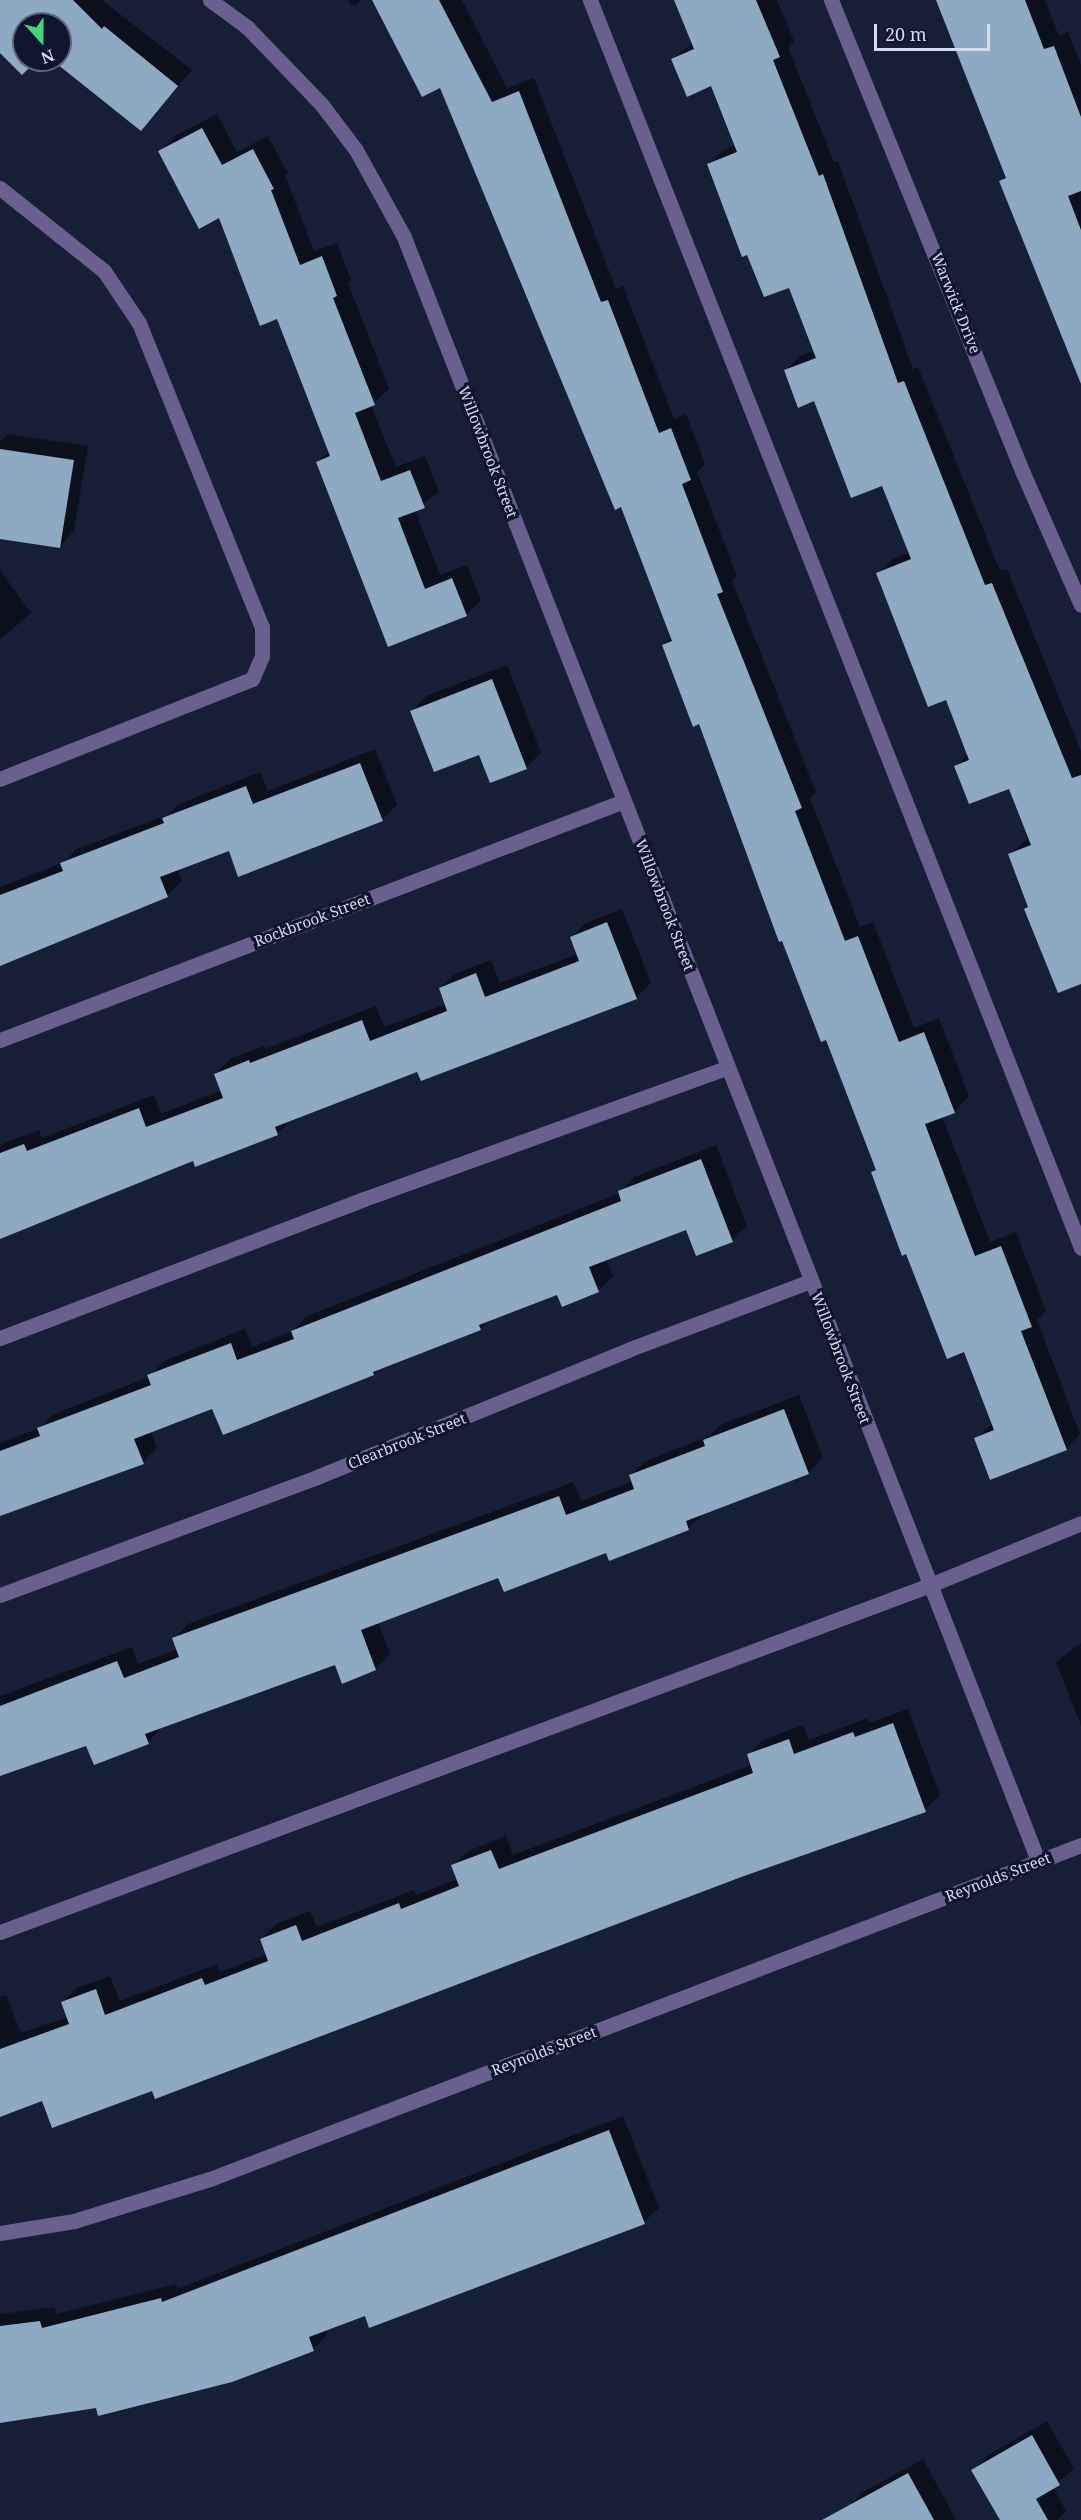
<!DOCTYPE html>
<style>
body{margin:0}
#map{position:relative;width:1081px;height:2520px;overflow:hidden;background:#171f36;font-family:"Noto Serif",serif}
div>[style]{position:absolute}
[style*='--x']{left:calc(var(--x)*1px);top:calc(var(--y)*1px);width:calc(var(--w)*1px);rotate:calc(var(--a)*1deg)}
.shadow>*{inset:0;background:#0007}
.building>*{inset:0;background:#8ea9c2}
.minor>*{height:15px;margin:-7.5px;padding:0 7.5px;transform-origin:7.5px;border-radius:7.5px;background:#6a608f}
span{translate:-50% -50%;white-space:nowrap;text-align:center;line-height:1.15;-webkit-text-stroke:6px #0f152c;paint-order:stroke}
.street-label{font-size:15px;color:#d4dbeb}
.north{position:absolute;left:12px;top:12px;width:60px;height:60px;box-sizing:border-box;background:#0f152c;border:2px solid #5e6478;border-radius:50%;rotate:159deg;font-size:16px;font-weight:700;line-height:24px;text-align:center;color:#d4dbeb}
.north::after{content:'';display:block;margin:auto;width:21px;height:27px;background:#41d77c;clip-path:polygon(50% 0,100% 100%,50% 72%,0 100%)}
.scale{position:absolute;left:874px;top:24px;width:116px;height:27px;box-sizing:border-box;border:3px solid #d4dbeb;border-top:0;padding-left:8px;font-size:18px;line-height:21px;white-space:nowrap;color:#d4dbeb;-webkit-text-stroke:4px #0f152c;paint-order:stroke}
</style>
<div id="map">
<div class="shadow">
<div style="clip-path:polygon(0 0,102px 0,192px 70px,141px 129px,55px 60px,60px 60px,60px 24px,24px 24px,24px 60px,35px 60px,22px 73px,0 51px)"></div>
<div style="clip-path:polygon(347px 0,362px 0,354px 7px)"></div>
<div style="clip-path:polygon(373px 0,462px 0,507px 88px,534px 78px,616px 289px,623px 286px,674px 419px,686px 414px,705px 464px,697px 472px,737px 576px,732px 581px,816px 792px,810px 798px,860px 927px,873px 922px,914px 1028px,939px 1018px,969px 1096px,955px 1111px,942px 1116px,990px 1242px,1016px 1232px,1046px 1311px,1037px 1320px,1080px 1434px,1066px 1449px,975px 1439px,993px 1423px,965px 1350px,907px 1252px,872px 1173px,876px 1169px,826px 1038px,699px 723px,663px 645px,672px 636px,622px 506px,441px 86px)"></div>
<div style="clip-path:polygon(675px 0,777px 0,794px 41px,788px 47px,834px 162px,838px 161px,913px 369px,918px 367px,1000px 571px,1007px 569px,1081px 751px,1081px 982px,1029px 906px,1010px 854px,1030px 837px,1010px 787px,956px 767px,968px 754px,947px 698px,878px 573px,893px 559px,910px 552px,883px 484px,815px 399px,785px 371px,800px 356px,815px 350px,790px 286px,709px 165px,723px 150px,736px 145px,712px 84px,673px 59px,693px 42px)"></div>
<div style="clip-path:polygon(937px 0,1045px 0,1059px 36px,1068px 32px,1081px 65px,1081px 362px,1079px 357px,1071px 360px,1001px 182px,1006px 176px)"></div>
<div style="clip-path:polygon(217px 114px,237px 152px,268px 136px,288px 173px,285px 175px,314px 251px,337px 243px,351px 280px,348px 283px,389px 389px,371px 405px,396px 467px,425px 456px,439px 492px,415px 510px,440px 575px,467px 565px,481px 600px,466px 615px,389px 645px,318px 462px,329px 451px,278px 317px,220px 216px,160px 151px,175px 136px)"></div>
<div style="clip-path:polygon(8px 434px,88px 446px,74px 531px,60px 546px,0 537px,0 442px)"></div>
<div style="clip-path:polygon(0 570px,31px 613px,0 640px)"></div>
<div style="clip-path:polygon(507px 665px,541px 753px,526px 767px,480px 753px,412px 711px,426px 696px)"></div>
<div style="clip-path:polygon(375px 749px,397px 805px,382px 820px,229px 849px,177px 869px,182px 881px,167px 896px,0 963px,0 887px,62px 863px,77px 849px,169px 814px,179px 804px,260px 772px,268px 791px)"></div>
<div style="clip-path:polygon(622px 909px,651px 983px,636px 998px,418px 1070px,292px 1119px,277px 1134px,194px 1159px,0 1236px,0 1147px,4px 1143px,39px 1130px,42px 1138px,154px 1095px,161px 1114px,222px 1090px,215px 1074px,230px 1059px,264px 1046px,265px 1049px,376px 1006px,384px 1027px,446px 1004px,440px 988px,455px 974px,491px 960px,500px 983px,578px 954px,571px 937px,586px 923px)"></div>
<div style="clip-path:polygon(716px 1145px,747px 1226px,732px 1240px,687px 1228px,606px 1259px,613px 1276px,598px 1291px,558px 1293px,490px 1319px,480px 1329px,380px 1367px,374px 1374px,213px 1407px,151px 1431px,157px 1448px,143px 1462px,0 1516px,0 1443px,39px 1428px,54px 1414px,149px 1377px,164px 1361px,245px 1329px,252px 1347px,293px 1331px,307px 1316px,620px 1193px,634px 1177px)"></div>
<div style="clip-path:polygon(799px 1395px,823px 1458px,808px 1473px,703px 1514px,688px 1529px,499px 1576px,378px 1622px,390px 1654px,375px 1669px,335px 1663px,162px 1726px,148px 1743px,87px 1744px,0 1776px,0 1696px,132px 1647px,138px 1664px,178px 1649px,174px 1639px,188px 1624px,573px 1482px,581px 1501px,633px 1481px,631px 1475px,646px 1461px,709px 1436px,720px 1425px)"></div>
<div style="clip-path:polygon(1081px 1643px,1081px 1726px,1056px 1662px)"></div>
<div style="clip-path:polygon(908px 1709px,940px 1795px,925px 1810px,153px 2089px,43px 2099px,0 2115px,0 1997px,6px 1995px,21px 2033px,68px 2017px,62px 2002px,77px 1988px,110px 1976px,120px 2001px,217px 1964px,220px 1972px,267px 1954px,261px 1939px,276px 1924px,310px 1911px,317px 1927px,414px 1890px,416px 1895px,458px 1879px,453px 1865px,468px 1851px,506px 1836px,513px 1855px,752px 1765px,748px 1755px,763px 1740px,803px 1725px,809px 1740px,868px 1718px,869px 1723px)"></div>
<div style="clip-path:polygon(623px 2116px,659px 2208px,644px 2222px,326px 2329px,328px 2334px,313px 2349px,97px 2407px,0 2421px,0 2314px,55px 2307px,56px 2314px,176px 2284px,177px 2289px)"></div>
<div style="clip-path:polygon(1047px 2421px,1074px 2469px,1053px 2487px,1066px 2511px,1057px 2520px,1001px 2520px,973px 2470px,988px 2455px)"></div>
<div style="clip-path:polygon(923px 2459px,956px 2520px,855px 2520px,848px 2507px,863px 2492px)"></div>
</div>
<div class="building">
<div style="clip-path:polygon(0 0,73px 0,102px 29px,104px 26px,178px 86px,141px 131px,52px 60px,60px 60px,60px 24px,24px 24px,24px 60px,37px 60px,22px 75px,0 53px)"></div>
<div style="clip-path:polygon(372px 0,439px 0,492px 102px,519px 91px,601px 302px,608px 300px,659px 433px,671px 428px,691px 480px,682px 484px,723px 592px,717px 594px,802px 808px,795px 811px,845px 941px,858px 936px,899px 1042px,924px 1032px,955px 1113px,925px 1124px,975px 1256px,1001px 1246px,1032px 1327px,1021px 1331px,1067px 1450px,990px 1480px,974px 1438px,994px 1430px,964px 1352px,947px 1359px,906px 1254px,902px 1256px,871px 1172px,876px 1170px,826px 1040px,821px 1042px,782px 941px,779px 942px,699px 724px,693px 727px,662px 645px,672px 641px,621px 507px,615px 510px,440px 88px,422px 97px)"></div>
<div style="clip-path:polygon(674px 0,756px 0,780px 57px,773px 60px,819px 176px,823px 174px,898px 383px,904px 381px,985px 585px,992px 583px,1072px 778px,1081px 775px,1081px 984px,1058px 993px,1024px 909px,1028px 907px,1008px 854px,1031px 845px,1009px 789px,969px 804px,954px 766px,969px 760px,946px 700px,928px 707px,876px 573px,911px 559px,882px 486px,851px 498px,814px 401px,798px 408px,784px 370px,816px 358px,789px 288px,764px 297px,747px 255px,742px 257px,707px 164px,737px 152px,711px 86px,687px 97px,671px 59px,694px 49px)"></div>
<div style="clip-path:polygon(936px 0,1025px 0,1044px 49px,1054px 46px,1081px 117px,1081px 191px,1068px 196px,1081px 230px,1081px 384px,999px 181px,1006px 178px)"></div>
<div style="clip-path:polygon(202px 128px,222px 165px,253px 149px,274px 189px,271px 190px,300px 265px,322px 256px,337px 296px,333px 298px,375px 405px,355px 413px,381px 481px,410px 470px,425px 508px,398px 518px,425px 589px,452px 578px,467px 616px,388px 647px,316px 462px,330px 456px,277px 319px,260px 326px,219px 218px,199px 229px,158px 151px)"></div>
<div style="clip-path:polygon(0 449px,74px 460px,60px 548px,0 539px)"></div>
<div style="clip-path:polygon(492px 679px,527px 769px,490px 783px,479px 755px,434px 772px,410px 711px)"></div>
<div style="clip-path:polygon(360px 763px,383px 821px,238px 877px,229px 851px,160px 877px,168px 897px,0 966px,0 895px,63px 871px,60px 863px,164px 823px,162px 818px,246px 786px,253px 804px)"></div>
<div style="clip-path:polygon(607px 922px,637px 999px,421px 1081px,417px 1072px,275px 1127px,278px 1135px,195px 1167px,193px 1161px,0 1239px,0 1153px,24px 1144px,27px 1151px,139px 1108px,146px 1127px,223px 1098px,214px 1074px,249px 1060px,250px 1063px,362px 1020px,370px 1041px,447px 1011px,439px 988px,476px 973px,485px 997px,579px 961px,570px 937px)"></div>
<div style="clip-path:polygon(701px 1159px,733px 1242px,696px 1256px,686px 1230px,589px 1267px,599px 1292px,562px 1307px,557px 1295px,479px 1325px,481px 1330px,373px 1372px,374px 1375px,223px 1435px,212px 1409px,134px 1439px,144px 1464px,0 1516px,0 1451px,40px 1436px,37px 1428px,151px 1385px,147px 1375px,231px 1343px,237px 1360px,294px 1339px,291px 1331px,621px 1201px,618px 1191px)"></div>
<div style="clip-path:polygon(784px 1409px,809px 1474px,686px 1521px,689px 1530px,609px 1561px,606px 1553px,504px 1592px,498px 1578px,361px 1630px,376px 1670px,342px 1684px,335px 1665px,145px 1734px,149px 1744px,94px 1765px,86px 1746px,0 1776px,0 1706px,117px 1661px,124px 1678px,179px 1657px,172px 1638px,559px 1496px,566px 1515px,634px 1489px,629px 1475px,705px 1446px,703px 1440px)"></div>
<div style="clip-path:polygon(893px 1723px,926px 1812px,744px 1876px,155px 2099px,152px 2091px,52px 2128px,42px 2101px,0 2117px,0 2049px,69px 2024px,61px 2002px,96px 1989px,105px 2015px,202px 1978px,205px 1985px,268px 1961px,260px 1939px,296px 1925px,302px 1941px,399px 1903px,401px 1909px,459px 1886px,451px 1865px,491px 1850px,499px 1869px,753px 1773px,747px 1754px,789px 1739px,794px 1754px,853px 1732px,855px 1737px)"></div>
<div style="clip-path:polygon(609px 2130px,645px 2224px,369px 2328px,365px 2316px,309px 2337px,314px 2351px,232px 2382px,98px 2416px,96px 2408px,0 2423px,0 2326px,40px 2321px,42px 2328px,161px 2298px,162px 2302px)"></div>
<div style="clip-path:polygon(1032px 2435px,1060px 2485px,1036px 2499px,1048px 2520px,1000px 2520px,971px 2470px)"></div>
<div style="clip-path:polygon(908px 2473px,934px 2520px,822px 2520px)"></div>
</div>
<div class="minor">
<div style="--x:210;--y:0;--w:46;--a:36.1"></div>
<div style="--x:247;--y:27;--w:108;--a:46.1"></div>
<div style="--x:322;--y:105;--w:56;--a:52.9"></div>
<div style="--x:356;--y:150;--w:99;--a:61.1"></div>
<div style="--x:404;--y:237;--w:1743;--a:68.67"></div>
<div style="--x:590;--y:0;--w:1341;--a:68.52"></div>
<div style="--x:831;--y:0;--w:510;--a:67.91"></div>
<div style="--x:1023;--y:473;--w:144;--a:66.3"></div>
<div style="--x:0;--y:188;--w:133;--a:38.6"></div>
<div style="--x:104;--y:271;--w:63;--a:56.1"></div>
<div style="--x:139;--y:323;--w:328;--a:68"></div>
<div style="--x:262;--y:627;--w:29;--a:90"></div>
<div style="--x:262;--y:656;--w:25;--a:113"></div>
<div style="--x:252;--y:679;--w:271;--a:158.4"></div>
<div style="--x:0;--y:1040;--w:668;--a:-20.96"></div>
<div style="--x:0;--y:1338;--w:390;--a:-20.9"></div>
<div style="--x:364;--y:1199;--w:387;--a:-19.9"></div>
<div style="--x:0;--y:1595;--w:338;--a:-20.4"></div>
<div style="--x:317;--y:1477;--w:338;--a:-22.2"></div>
<div style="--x:630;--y:1349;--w:193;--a:-20.6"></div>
<div style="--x:0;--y:1932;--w:993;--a:-20.46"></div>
<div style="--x:930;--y:1585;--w:163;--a:-22.3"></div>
<div style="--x:0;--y:2233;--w:75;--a:-9.2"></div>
<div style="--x:74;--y:2221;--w:142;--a:-17.2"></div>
<div style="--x:210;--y:2179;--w:933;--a:-20.98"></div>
</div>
<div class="street-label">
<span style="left:956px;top:303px;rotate:68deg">Warwick Drive</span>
<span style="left:488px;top:452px;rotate:69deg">Willowbrook Street</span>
<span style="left:665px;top:905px;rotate:69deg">Willowbrook Street</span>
<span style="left:312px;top:920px;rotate:-21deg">Rockbrook Street</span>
<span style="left:841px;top:1358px;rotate:69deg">Willowbrook Street</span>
<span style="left:407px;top:1441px;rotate:-22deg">Clearbrook Street</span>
<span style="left:998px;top:1877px;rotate:-21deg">Reynolds Street</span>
<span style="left:544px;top:2051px;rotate:-21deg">Reynolds Street</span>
</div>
<div class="north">N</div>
<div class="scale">20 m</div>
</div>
